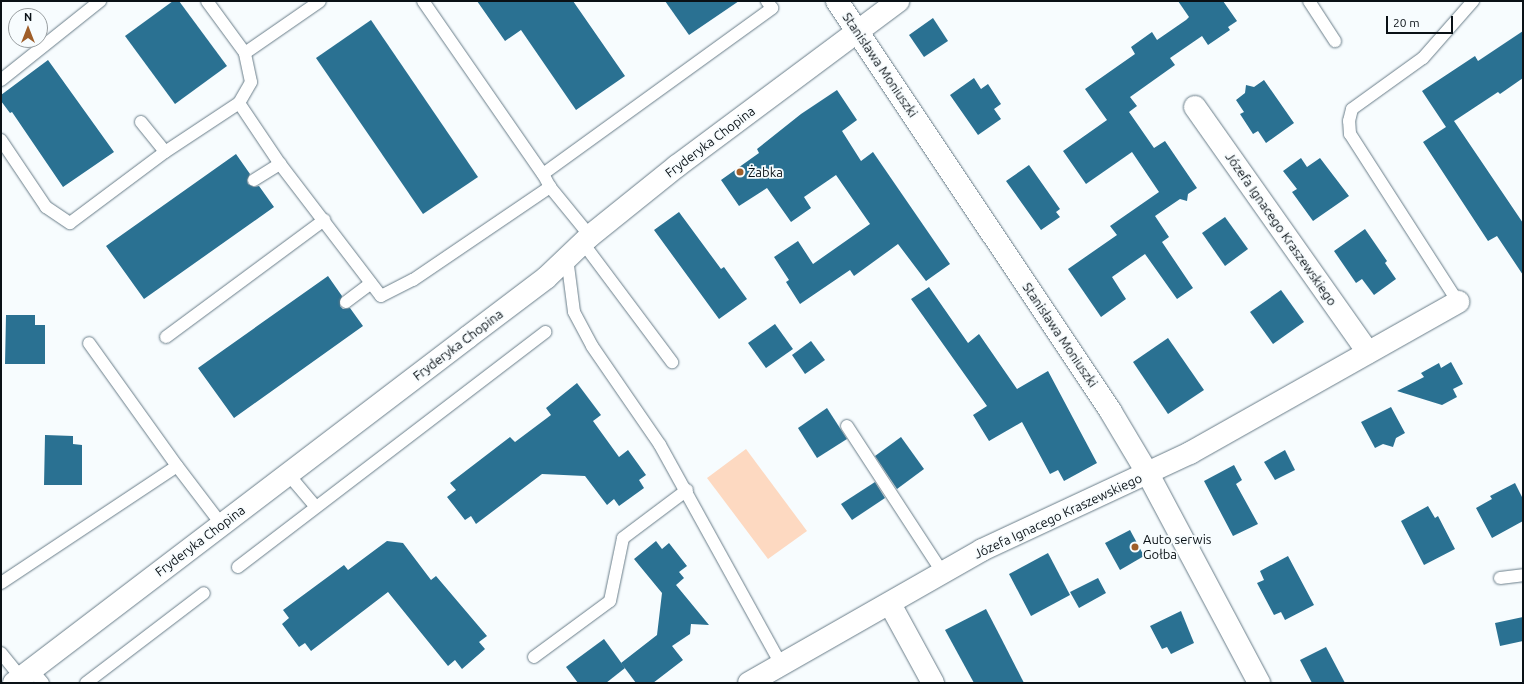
<!DOCTYPE html>
<meta charset="utf-8">
<style>
body{margin:0}
#map{position:relative;width:1524px;height:684px;overflow:hidden;background:#f7fcfe;font-family:Ubuntu,sans-serif}
div>[style]{position:absolute}
[style*='--x']{left:calc(var(--x)*1px);top:calc(var(--y)*1px);width:calc(var(--w)*1px);rotate:calc(var(--a)*1deg)}
.green>*{inset:0;background:#fdd9c1}
.building>*{inset:0;background:#2a7192}
.roads{filter:drop-shadow(0 0 1px #697d89) drop-shadow(0 0 1px #697d89)}
.lane>*{height:12px;margin:-6px;padding:0 6px;transform-origin:6px;border-radius:6px;background:#fff}
.street>*{height:22px;margin:-11px;padding:0 11px;transform-origin:11px;border-radius:11px;background:#fff}
.secondary>*{height:22px;margin:-11px;padding:0 11px;transform-origin:11px;border-radius:11px;background:#fff}
.dots>*{width:11px;height:11px;translate:-50% -50%;box-sizing:border-box;border:2px solid #f7fcfe;border-radius:50%}
span{translate:-50% -50%;white-space:nowrap;text-align:center;line-height:1.15;-webkit-text-stroke:3.5px #f7fcfe;paint-order:stroke}
.street-label{font-size:13px;color:#0a1116}
.poi-label{font-size:13px;color:#0a1116}
.left{translate:0 -50%;text-align:left}
.frame{position:absolute;inset:0;border:2px solid #0a1116;pointer-events:none}
.north{position:absolute;left:8px;top:8px;width:40px;height:40px;box-sizing:border-box;background:#f7fcfe;border:1px solid #989ea1;border-radius:50%;rotate:0deg;font-size:11px;font-weight:700;line-height:16px;text-align:center;color:#0a1116}
.north::after{content:'';display:block;margin:auto;width:14px;height:18px;background:#9f5e29;clip-path:polygon(50% 0,100% 100%,50% 72%,0 100%)}
.scale{position:absolute;left:1386px;top:16px;width:67px;height:18px;box-sizing:border-box;border:2px solid #0a1116;border-top:0;padding-left:5px;font-size:12px;line-height:14px;white-space:nowrap;color:#0a1116;-webkit-text-stroke:3px #f7fcfe;paint-order:stroke}
</style>
<div id="map">
<div class="green">
<div style="clip-path:polygon(746px 449px,807px 531px,768px 559px,707px 478px)"></div>
</div>
<div class="building">
<div style="clip-path:polygon(173px 1px,179px 1px,227px 66px,175px 104px,125px 36px)"></div>
<div style="clip-path:polygon(477px 1px,573px 1px,625px 76px,576px 110px,521px 30px,505px 41px)"></div>
<div style="clip-path:polygon(665px 1px,739px 1px,689px 35px)"></div>
<div style="clip-path:polygon(1178px 1px,1223px 1px,1237px 21px,1228px 27px,1230px 30px,1208px 45px,1202px 36px,1170px 58px,1175px 65px,1130px 97px,1137px 106px,1129px 112px,1154px 148px,1165px 141px,1197px 188px,1188px 194px,1187px 201px,1180px 199px,1155px 216px,1169px 237px,1162px 242px,1193px 288px,1177px 299px,1145px 254px,1112px 277px,1126px 299px,1101px 317px,1068px 269px,1117px 235px,1110px 226px,1159px 192px,1132px 152px,1086px 184px,1063px 151px,1107px 120px,1085px 89px,1135px 54px,1131px 47px,1152px 32px,1157px 40px,1186px 20px,1189px 17px)"></div>
<div style="clip-path:polygon(933px 18px,948px 41px,924px 57px,909px 35px)"></div>
<div style="clip-path:polygon(371px 20px,478px 177px,423px 214px,316px 58px)"></div>
<div style="clip-path:polygon(1523px 31px,1523px 78px,1500px 94px,1498px 92px,1448px 125px,1454px 121px,1523px 223px,1523px 275px,1497px 236px,1488px 241px,1423px 142px,1446px 127px,1422px 91px,1475px 56px,1478px 61px)"></div>
<div style="clip-path:polygon(48px 60px,114px 152px,63px 187px,12px 112px,10px 113px,1px 101px,1px 95px)"></div>
<div style="clip-path:polygon(974px 78px,981px 89px,988px 84px,1001px 104px,994px 109px,1001px 119px,978px 135px,950px 95px)"></div>
<div style="clip-path:polygon(1264px 80px,1294px 123px,1266px 143px,1258px 131px,1253px 134px,1240px 114px,1244px 112px,1236px 100px,1245px 93px,1246px 85px,1254px 87px)"></div>
<div style="clip-path:polygon(837px 90px,857px 120px,842px 131px,861px 161px,873px 152px,950px 264px,926px 281px,898px 244px,854px 276px,850px 270px,800px 304px,786px 282px,789px 280px,774px 257px,798px 241px,813px 264px,870px 224px,836px 175px,804px 197px,811px 208px,791px 222px,767px 188px,739px 206px,721px 180px,759px 153px,757px 149px,801px 114px)"></div>
<div style="clip-path:polygon(236px 154px,250px 174px,247px 180px,248px 184px,254px 187px,259px 186px,274px 207px,144px 299px,106px 246px)"></div>
<div style="clip-path:polygon(1301px 158px,1307px 167px,1320px 158px,1349px 196px,1313px 221px,1292px 192px,1297px 189px,1283px 171px)"></div>
<div style="clip-path:polygon(1029px 165px,1060px 209px,1056px 212px,1060px 217px,1041px 230px,1006px 181px)"></div>
<div style="clip-path:polygon(679px 212px,721px 269px,724px 267px,747px 299px,719px 319px,654px 230px)"></div>
<div style="clip-path:polygon(1225px 217px,1248px 249px,1225px 266px,1202px 233px)"></div>
<div style="clip-path:polygon(1365px 229px,1387px 261px,1385px 263px,1396px 279px,1374px 295px,1362px 279px,1356px 283px,1334px 251px)"></div>
<div style="clip-path:polygon(328px 276px,342px 296px,340px 306px,343px 309px,350px 308px,363px 326px,234px 418px,198px 368px)"></div>
<div style="clip-path:polygon(929px 287px,968px 343px,979px 334px,1017px 389px,1048px 371px,1097px 463px,1064px 481px,1058px 470px,1050px 474px,1022px 422px,989px 441px,973px 415px,987px 406px,911px 299px)"></div>
<div style="clip-path:polygon(1281px 290px,1304px 322px,1273px 344px,1250px 312px)"></div>
<div style="clip-path:polygon(6px 315px,35px 315px,35px 325px,45px 325px,45px 364px,5px 364px)"></div>
<div style="clip-path:polygon(775px 324px,793px 349px,766px 368px,748px 343px)"></div>
<div style="clip-path:polygon(1168px 338px,1204px 390px,1168px 414px,1133px 362px)"></div>
<div style="clip-path:polygon(811px 341px,825px 360px,805px 374px,792px 355px)"></div>
<div style="clip-path:polygon(1451px 362px,1463px 384px,1453px 389px,1457px 397px,1442px 405px,1397px 391px,1424px 377px,1421px 373px,1439px 363px,1441px 368px)"></div>
<div style="clip-path:polygon(577px 383px,601px 415px,593px 421px,619px 457px,628px 450px,646px 475px,639px 480px,644px 488px,619px 506px,614px 499px,607px 505px,585px 476px,542px 474px,476px 524px,471px 516px,465px 520px,447px 497px,456px 490px,450px 483px,510px 437px,515px 442px,551px 415px,546px 408px)"></div>
<div style="clip-path:polygon(1391px 407px,1405px 433px,1396px 438px,1393px 447px,1383px 444px,1375px 448px,1361px 422px)"></div>
<div style="clip-path:polygon(827px 408px,847px 439px,817px 458px,798px 428px)"></div>
<div style="clip-path:polygon(45px 435px,73px 436px,73px 444px,82px 445px,82px 485px,44px 485px)"></div>
<div style="clip-path:polygon(901px 437px,924px 469px,897px 489px,875px 456px)"></div>
<div style="clip-path:polygon(1285px 450px,1295px 470px,1275px 480px,1264px 462px)"></div>
<div style="clip-path:polygon(1234px 465px,1242px 480px,1236px 484px,1258px 524px,1233px 536px,1204px 481px)"></div>
<div style="clip-path:polygon(875px 482px,885px 498px,852px 520px,841px 504px)"></div>
<div style="clip-path:polygon(1515px 483px,1523px 499px,1523px 521px,1492px 538px,1476px 508px,1492px 499px,1490px 496px)"></div>
<div style="clip-path:polygon(1428px 506px,1435px 518px,1438px 516px,1455px 549px,1424px 565px,1401px 521px)"></div>
<div style="clip-path:polygon(1130px 530px,1144px 556px,1120px 570px,1105px 543px)"></div>
<div style="clip-path:polygon(387px 541px,403px 543px,431px 580px,436px 576px,487px 636px,479px 642px,485px 649px,462px 669px,455px 660px,448px 666px,388px 592px,311px 651px,305px 643px,299px 647px,282px 624px,289px 618px,283px 610px,344px 565px,348px 570px)"></div>
<div style="clip-path:polygon(656px 541px,662px 549px,669px 543px,687px 566px,679px 572px,684px 578px,676px 585px,709px 625px,691px 624px,690px 634px,672px 646px,683px 660px,653px 683px,636px 683px,621px 663px,657px 635px,662px 593px,634px 559px)"></div>
<div style="clip-path:polygon(1048px 553px,1070px 595px,1031px 616px,1009px 574px)"></div>
<div style="clip-path:polygon(1288px 556px,1314px 605px,1285px 620px,1281px 612px,1274px 615px,1257px 583px,1264px 580px,1260px 571px)"></div>
<div style="clip-path:polygon(1098px 578px,1106px 593px,1079px 608px,1070px 592px)"></div>
<div style="clip-path:polygon(986px 609px,1000px 636px,1024px 683px,974px 683px,945px 630px)"></div>
<div style="clip-path:polygon(1181px 611px,1194px 643px,1171px 654px,1167px 647px,1162px 649px,1150px 626px)"></div>
<div style="clip-path:polygon(1523px 617px,1523px 641px,1500px 646px,1495px 623px)"></div>
<div style="clip-path:polygon(604px 639px,625px 668px,606px 683px,578px 683px,566px 667px)"></div>
<div style="clip-path:polygon(1326px 647px,1345px 683px,1312px 683px,1300px 660px)"></div>
</div>
<div class="roads">
<div class="lane">
<div style="--x:423;--y:1;--w:211;--a:55.3"></div>
<div style="--x:543;--y:174;--w:283;--a:-35.9"></div>
<div style="--x:772;--y:8;--w:9;--a:-126"></div>
<div style="--x:1309;--y:1;--w:48;--a:57"></div>
<div style="--x:245;--y:53;--w:91;--a:-34.7"></div>
<div style="--x:1;--y:80;--w:127;--a:-38.6"></div>
<div style="--x:239;--y:103;--w:73;--a:56.1"></div>
<div style="--x:280;--y:164;--w:166;--a:52.6"></div>
<div style="--x:381;--y:296;--w:36;--a:-27"></div>
<div style="--x:413;--y:280;--w:166;--a:-34.2"></div>
<div style="--x:550;--y:187;--w:15;--a:-118"></div>
<div style="--x:141;--y:122;--w:38;--a:51"></div>
<div style="--x:1;--y:140;--w:81;--a:56.1"></div>
<div style="--x:46;--y:207;--w:29;--a:34"></div>
<div style="--x:70;--y:223;--w:119;--a:-36.8"></div>
<div style="--x:165;--y:152;--w:89;--a:-33.5"></div>
<div style="--x:239;--y:103;--w:24;--a:-60"></div>
<div style="--x:251;--y:82;--w:30;--a:-102"></div>
<div style="--x:245;--y:53;--w:64;--a:-126.2"></div>
<div style="--x:254;--y:180;--w:31;--a:-32"></div>
<div style="--x:550;--y:187;--w:63;--a:50.8"></div>
<div style="--x:583;--y:243;--w:149;--a:53.2"></div>
<div style="--x:567;--y:258;--w:54;--a:82.6"></div>
<div style="--x:574;--y:312;--w:38;--a:62"></div>
<div style="--x:592;--y:346;--w:120;--a:55.5"></div>
<div style="--x:660;--y:445;--w:250;--a:61.1"></div>
<div style="--x:346;--y:302;--w:31;--a:-37"></div>
<div style="--x:1458;--y:302;--w:200;--a:-122.7"></div>
<div style="--x:1350;--y:134;--w:13;--a:-94"></div>
<div style="--x:1349;--y:121;--w:12;--a:-76"></div>
<div style="--x:1352;--y:109;--w:87;--a:-35.7"></div>
<div style="--x:1423;--y:58;--w:76;--a:-48.7"></div>
<div style="--x:166;--y:337;--w:197;--a:-36.5"></div>
<div style="--x:847;--y:426;--w:174;--a:56.9"></div>
<div style="--x:177;--y:466;--w:74;--a:52.7"></div>
<div style="--x:288;--y:474;--w:43;--a:49.7"></div>
<div style="--x:238;--y:567;--w:387;--a:-37.4"></div>
<div style="--x:1500;--y:578;--w:23;--a:-7"></div>
<div style="--x:1;--y:583;--w:211;--a:-33.6"></div>
<div style="--x:177;--y:466;--w:151;--a:-125.6"></div>
<div style="--x:1;--y:653;--w:32;--a:51"></div>
<div style="--x:534;--y:657;--w:94;--a:-36.4"></div>
<div style="--x:610;--y:601;--w:64;--a:-78.3"></div>
<div style="--x:623;--y:538;--w:80;--a:-36.9"></div>
<div style="--x:31;--y:669;--w:18;--a:49"></div>
<div style="--x:86;--y:683;--w:148;--a:-37.3"></div>
</div>
<div class="street">
<div style="--x:837;--y:1;--w:494;--a:56.3"></div>
<div style="--x:1111;--y:412;--w:72;--a:59.2"></div>
<div style="--x:1148;--y:474;--w:237;--a:62"></div>
<div style="--x:1195;--y:107;--w:300;--a:54.8"></div>
<div style="--x:890;--y:604;--w:90;--a:61.4"></div>
<div style="--x:749;--y:683;--w:268;--a:-29.7"></div>
<div style="--x:982;--y:550;--w:230;--a:-25"></div>
<div style="--x:1190;--y:453;--w:308;--a:-29.4"></div>
</div>
<div class="secondary">
<div style="--x:14;--y:683;--w:571;--a:-37.31"></div>
<div style="--x:468;--y:337;--w:98;--a:-37.1"></div>
<div style="--x:546;--y:278;--w:61;--a:-43.7"></div>
<div style="--x:590;--y:236;--w:112;--a:-38.8"></div>
<div style="--x:677;--y:166;--w:276;--a:-36.7"></div>
</div>
</div>
<div class="dots">
<div style="left:740px;top:172px;background:#9f5e29"></div>
<div style="left:1135px;top:547px;background:#9f5e29"></div>
</div>
<div class="street-label">
<span style="left:880px;top:65px;rotate:56deg">Stanisława Moniuszki</span>
<span style="left:710px;top:142px;rotate:-37deg">Fryderyka Chopina</span>
<span style="left:1281px;top:229px;rotate:55deg">Józefa Ignacego Kraszewskiego</span>
<span style="left:1060px;top:335px;rotate:56deg">Stanisława Moniuszki</span>
<span style="left:458px;top:345px;rotate:-37deg">Fryderyka Chopina</span>
<span style="left:1058px;top:516px;rotate:-25deg">Józefa Ignacego Kraszewskiego</span>
<span style="left:200px;top:541px;rotate:-37deg">Fryderyka Chopina</span>
</div>
<div class="poi-label">
<span class="left" style="left:748px;top:172px">Żabka</span>
<span class="left" style="left:1143px;top:547px">Auto serwis<br>Gołba</span>
</div>
<div class="frame"></div>
<div class="north">N</div>
<div class="scale">20 m</div>
</div>
